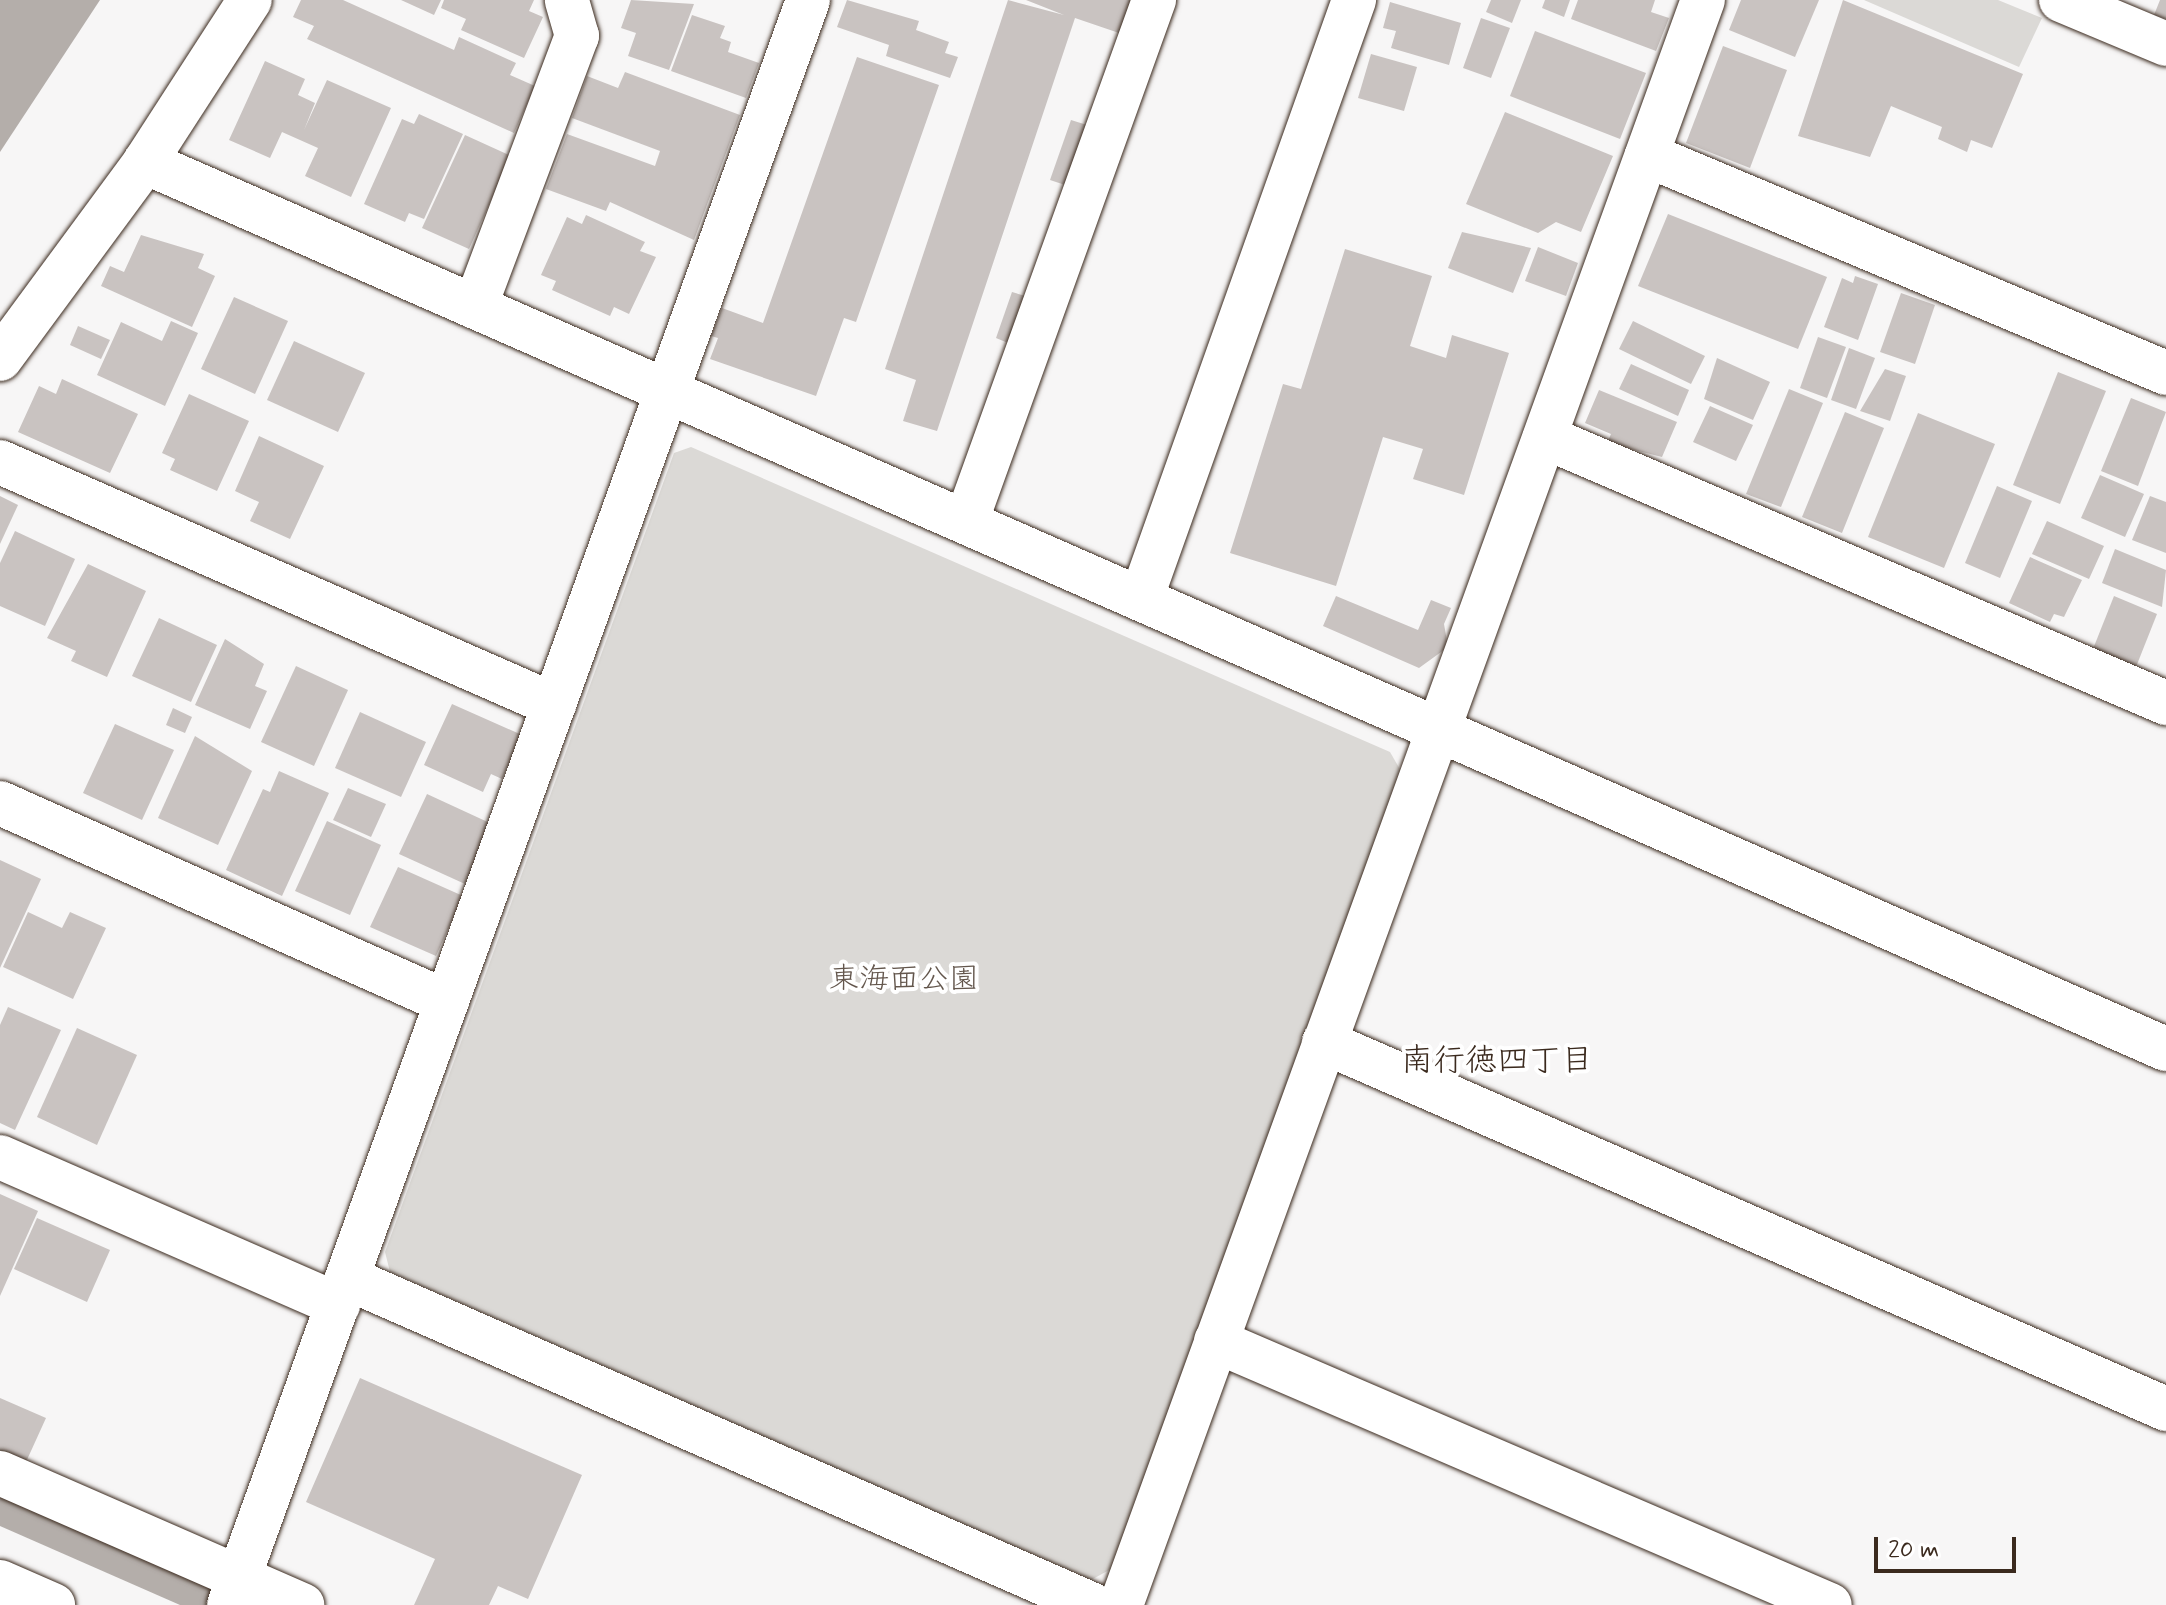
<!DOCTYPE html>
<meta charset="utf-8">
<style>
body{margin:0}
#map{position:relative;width:2166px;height:1605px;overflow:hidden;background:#f7f6f6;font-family:Mynerve,"Klee One",sans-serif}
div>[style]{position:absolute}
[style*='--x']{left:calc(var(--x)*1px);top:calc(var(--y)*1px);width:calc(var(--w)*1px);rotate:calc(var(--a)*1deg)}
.green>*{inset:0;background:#dbd9d6}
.water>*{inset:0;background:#b4aeaa}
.building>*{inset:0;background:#c9c3c1}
.roads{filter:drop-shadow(0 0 2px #3b2a1e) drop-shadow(0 0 2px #3b2a1e)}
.street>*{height:44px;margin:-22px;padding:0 22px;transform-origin:22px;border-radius:22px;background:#fff}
.secondary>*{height:44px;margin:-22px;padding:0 22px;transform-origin:22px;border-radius:22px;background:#fff}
span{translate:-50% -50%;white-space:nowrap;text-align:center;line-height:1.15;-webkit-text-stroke:8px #fff;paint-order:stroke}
.park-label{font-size:30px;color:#63564c}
.neighbourhood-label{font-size:32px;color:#3b2a1e}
.scale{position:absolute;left:1874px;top:1537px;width:142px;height:36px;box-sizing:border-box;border:4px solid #3b2a1e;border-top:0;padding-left:10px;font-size:24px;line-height:28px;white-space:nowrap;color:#3b2a1e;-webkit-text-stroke:6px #fff;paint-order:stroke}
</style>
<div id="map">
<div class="green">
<div style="clip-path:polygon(1864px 0,1998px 0,2042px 18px,2019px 67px)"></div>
<div style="clip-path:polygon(691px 447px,1390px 752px,1401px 771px,1111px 1569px,1091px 1580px,390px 1272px,385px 1252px,674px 453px)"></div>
</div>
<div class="water">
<div style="clip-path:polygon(0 0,100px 0,0 152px)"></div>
<div style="clip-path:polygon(0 1488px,268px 1605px,180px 1605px,0 1526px)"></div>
</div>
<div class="building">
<div style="clip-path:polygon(301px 0,343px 0,454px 50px,459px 37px,516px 63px,510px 75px,535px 86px,514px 133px,307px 39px,314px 26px,293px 17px)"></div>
<div style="clip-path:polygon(401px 0,441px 0,434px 15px)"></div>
<div style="clip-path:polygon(444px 0,534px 0,529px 11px,543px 17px,524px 58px,461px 30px,466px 19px,441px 8px)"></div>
<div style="clip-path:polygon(631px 0,694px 4px,669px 70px,628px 56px,636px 33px,621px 28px)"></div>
<div style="clip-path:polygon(847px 0,919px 21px,916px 30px,949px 42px,945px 53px,958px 57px,950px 78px,886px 56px,889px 45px,837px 27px)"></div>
<div style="clip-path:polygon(1008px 0,1064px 15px,1026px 0,1131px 0,1119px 33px,1075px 18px,937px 431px,903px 421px,916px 380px,885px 369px)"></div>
<div style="clip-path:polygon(1491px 0,1521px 0,1512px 23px,1486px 12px)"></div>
<div style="clip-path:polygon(1545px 0,1570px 0,1564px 17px,1542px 8px)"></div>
<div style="clip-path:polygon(1578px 0,1655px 0,1651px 12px,1669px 18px,1656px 51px,1571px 19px)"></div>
<div style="clip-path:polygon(1741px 0,1819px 0,1795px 57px,1729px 30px)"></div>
<div style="clip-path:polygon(1843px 0,2023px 74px,1992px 148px,1971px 140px,1967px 152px,1938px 139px,1942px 127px,1891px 106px,1870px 157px,1798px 136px)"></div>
<div style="clip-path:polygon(2160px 0,2166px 0,2166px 19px,2154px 15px)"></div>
<div style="clip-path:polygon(1390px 2px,1461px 23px,1449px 65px,1391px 48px,1396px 31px,1383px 28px)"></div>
<div style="clip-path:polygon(692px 15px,725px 26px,720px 38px,731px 42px,728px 52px,759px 63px,746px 98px,671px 71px)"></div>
<div style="clip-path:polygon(1481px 18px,1510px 28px,1491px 78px,1463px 68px)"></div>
<div style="clip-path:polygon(1535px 31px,1646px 73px,1620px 139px,1510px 96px)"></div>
<div style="clip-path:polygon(1723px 46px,1787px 70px,1750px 168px,1686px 143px)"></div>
<div style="clip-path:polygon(1371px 54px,1417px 67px,1404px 111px,1358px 98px)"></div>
<div style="clip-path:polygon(857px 57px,939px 85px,856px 322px,844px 318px,816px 396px,710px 359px,718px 338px,711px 336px,722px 308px,763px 323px)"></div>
<div style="clip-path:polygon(265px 61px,305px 79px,298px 95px,315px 103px,304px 130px,327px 80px,391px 108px,351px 197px,305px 176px,318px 148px,282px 132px,270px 158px,229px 140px)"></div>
<div style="clip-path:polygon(625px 72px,740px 115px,694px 240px,610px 202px,606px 211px,546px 189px,567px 134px,655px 166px,660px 151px,572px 118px,587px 76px,618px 88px)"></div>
<div style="clip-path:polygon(1505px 112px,1613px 156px,1581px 232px,1556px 222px,1538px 233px,1466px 204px)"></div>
<div style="clip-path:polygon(419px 114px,463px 134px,424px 219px,409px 213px,405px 222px,364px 204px,402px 119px,414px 124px)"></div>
<div style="clip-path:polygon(1071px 120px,1087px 125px,1065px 185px,1050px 180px)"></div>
<div style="clip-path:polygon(465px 135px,511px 156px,469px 249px,422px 228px)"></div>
<div style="clip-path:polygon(1668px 214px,1827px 277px,1798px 349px,1638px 286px)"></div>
<div style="clip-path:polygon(586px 215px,645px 242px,640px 251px,656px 257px,629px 314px,614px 307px,610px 316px,552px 290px,556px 281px,541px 275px,567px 217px,582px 224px)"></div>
<div style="clip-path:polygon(1462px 232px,1531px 248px,1513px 293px,1448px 268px)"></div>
<div style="clip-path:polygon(141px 235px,204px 254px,198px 268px,215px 276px,192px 327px,101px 286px,110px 266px,124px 272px)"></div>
<div style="clip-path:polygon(1538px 247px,1578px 263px,1566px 296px,1525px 281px)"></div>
<div style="clip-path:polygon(1345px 249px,1432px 276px,1410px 346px,1446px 358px,1452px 335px,1509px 353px,1464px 495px,1413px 479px,1423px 449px,1383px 437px,1336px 586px,1230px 553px,1283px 384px,1301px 389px)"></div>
<div style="clip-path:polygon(1855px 276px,1878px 284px,1858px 340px,1824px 327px,1842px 278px,1853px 283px)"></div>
<div style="clip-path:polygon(1012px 292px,1025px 296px,1008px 343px,996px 338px)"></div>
<div style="clip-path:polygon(1901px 293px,1935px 305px,1915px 364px,1880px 352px)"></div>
<div style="clip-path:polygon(234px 297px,288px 321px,255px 394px,201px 369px)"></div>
<div style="clip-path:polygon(171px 321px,198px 333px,165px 406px,97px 375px,121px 322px,162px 341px)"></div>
<div style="clip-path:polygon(1633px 321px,1705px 356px,1691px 384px,1619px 349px)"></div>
<div style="clip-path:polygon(78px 326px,110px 340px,101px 359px,70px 345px)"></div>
<div style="clip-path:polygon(1818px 337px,1846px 347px,1827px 398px,1800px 388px)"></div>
<div style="clip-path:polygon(294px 341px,365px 373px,338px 432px,267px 400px)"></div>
<div style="clip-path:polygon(1849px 348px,1875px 358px,1856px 409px,1831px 400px)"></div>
<div style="clip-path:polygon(1717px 358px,1770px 382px,1753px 420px,1704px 399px)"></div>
<div style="clip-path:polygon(1631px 364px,1689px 390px,1678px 416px,1619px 389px)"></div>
<div style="clip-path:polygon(1885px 369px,1906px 376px,1890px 421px,1860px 411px)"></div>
<div style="clip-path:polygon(2058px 372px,2106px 391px,2060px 504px,2013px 485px)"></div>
<div style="clip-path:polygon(62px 379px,138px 414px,110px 473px,18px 432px,39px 386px,56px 394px)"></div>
<div style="clip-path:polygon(1789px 389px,1823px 403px,1781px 507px,1746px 494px)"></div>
<div style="clip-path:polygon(1599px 390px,1677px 422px,1662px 457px,1607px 443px,1611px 434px,1585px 423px)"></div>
<div style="clip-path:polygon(189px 394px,249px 421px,217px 491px,170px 470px,175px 459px,162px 453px)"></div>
<div style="clip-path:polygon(2131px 398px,2166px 412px,2138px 486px,2101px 471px)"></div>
<div style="clip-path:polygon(1710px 406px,1753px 425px,1736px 461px,1693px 442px)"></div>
<div style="clip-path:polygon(1845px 412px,1884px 428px,1842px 533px,1802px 517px)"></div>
<div style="clip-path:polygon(1918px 413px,1995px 444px,1944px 568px,1868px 537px)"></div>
<div style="clip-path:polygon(259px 436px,324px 466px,290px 539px,250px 521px,259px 502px,235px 491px)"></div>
<div style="clip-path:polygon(2100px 475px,2144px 494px,2125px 537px,2081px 518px)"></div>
<div style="clip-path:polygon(1997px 486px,2032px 501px,2000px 578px,1965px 563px)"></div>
<div style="clip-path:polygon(0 496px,18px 505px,0 544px)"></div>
<div style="clip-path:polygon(2150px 496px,2166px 502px,2166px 553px,2132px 540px)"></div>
<div style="clip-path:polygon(2047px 521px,2104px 546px,2089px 579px,2032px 554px)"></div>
<div style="clip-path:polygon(15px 531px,75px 559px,45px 626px,0 606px,0 563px)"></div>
<div style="clip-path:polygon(2115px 549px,2166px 570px,2162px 607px,2102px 583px)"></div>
<div style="clip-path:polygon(2030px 557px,2082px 580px,2064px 617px,2054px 614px,2050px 622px,2009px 603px)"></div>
<div style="clip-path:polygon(88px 564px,146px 591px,107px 677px,71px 661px,76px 651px,47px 638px)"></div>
<div style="clip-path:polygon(1336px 596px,1418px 630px,1431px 600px,1451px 608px,1444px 624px,1448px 647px,1419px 668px,1323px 626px)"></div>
<div style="clip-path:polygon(2114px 596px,2157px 614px,2136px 667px,2093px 649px)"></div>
<div style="clip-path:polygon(159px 618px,217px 645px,191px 702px,132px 676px)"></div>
<div style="clip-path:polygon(225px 639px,264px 664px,255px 686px,267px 691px,250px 729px,195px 705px)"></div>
<div style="clip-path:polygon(296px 666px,348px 690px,314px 766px,261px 742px)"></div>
<div style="clip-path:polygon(452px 704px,522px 735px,502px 779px,491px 774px,483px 792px,424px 765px)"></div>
<div style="clip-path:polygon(173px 708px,192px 717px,185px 733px,166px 725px)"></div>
<div style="clip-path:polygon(360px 712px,426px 742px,401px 797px,335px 768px)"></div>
<div style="clip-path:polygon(115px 724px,174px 750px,142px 820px,83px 793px)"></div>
<div style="clip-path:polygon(195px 736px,252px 771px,218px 845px,158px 818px)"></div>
<div style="clip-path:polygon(279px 771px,329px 793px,282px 896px,226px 870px,263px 789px,270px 792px)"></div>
<div style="clip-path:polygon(348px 788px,386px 804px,371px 837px,333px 820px)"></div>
<div style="clip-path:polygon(427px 794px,492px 824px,465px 884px,399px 854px)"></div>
<div style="clip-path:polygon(327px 821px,381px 845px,350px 915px,295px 891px)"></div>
<div style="clip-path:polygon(0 860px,41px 879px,0 968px)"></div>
<div style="clip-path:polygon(398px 867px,463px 896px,436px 956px,370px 927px)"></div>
<div style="clip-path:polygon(28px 912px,62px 928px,70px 912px,106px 928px,73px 999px,3px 967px)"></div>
<div style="clip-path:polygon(8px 1007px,61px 1030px,15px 1130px,0 1123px,0 1025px)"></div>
<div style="clip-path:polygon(77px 1028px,137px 1055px,97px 1145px,37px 1117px)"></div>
<div style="clip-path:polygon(0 1194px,38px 1211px,0 1296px)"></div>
<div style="clip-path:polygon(37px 1218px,110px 1250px,87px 1302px,14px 1269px)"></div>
<div style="clip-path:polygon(360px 1378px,582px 1475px,528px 1599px,498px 1586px,489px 1605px,414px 1605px,435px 1559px,306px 1502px)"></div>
<div style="clip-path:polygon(0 1398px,46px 1418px,26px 1462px,0 1450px)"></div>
</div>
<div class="roads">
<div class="street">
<div style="--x:2061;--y:0;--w:114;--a:22.7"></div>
<div style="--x:1647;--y:155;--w:563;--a:22.78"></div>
<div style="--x:475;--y:307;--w:290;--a:-69.4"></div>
<div style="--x:577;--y:36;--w:37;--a:-106"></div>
<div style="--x:0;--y:359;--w:245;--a:-53.6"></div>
<div style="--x:145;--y:162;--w:193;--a:-57.1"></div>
<div style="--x:1545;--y:437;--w:676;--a:23.19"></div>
<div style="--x:0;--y:462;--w:605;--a:23.68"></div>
<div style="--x:966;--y:522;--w:555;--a:-70.19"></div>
<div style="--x:1141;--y:599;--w:636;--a:-70.42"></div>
<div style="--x:0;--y:803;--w:489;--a:24"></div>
<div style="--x:1324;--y:1042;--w:919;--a:23.55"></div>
<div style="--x:0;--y:1157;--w:369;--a:23.6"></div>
<div style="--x:347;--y:1278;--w:815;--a:23.67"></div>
<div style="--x:1216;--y:1341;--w:668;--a:23.27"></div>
<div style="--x:0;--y:1473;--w:330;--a:23.6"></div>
<div style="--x:229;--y:1605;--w:1706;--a:-70.16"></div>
<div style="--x:1121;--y:1605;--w:1707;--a:-70.07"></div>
</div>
<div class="secondary">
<div style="--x:145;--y:162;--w:2207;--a:23.7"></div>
<div style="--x:0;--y:1582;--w:58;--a:23.5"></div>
</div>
</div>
<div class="park-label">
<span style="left:904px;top:980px">東海面公園</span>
</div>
<div class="neighbourhood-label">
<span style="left:1497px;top:1061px">南行徳四丁目</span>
</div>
<div class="scale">20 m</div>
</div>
